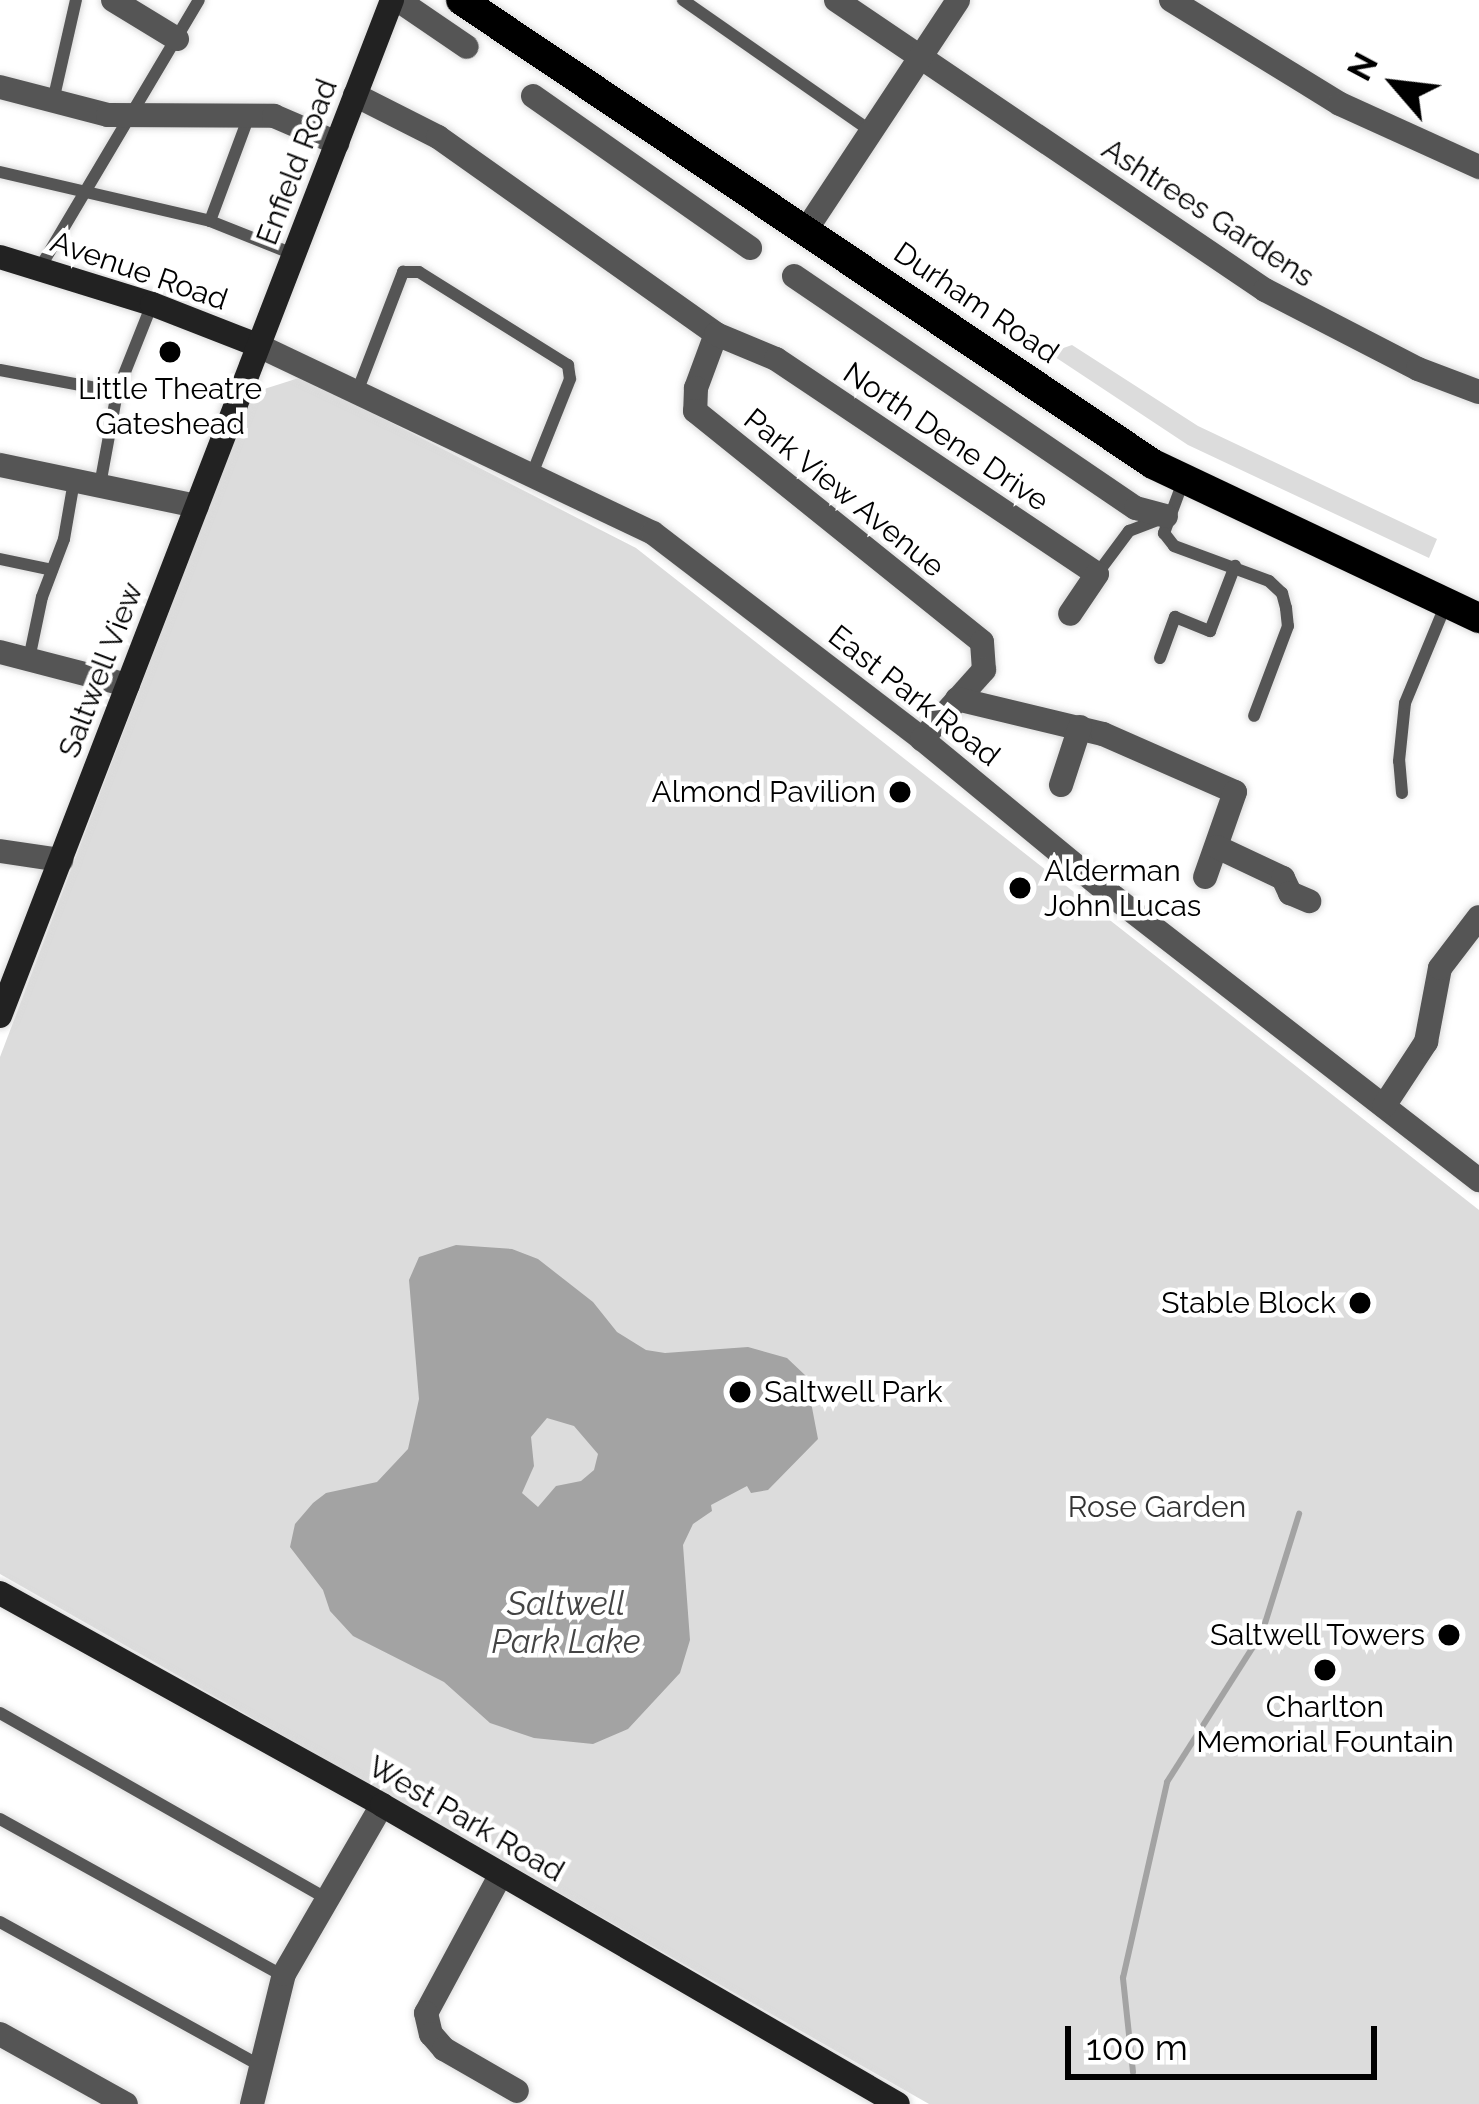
<!DOCTYPE html>
<style>
body{margin:0}
#map{position:relative;width:1479px;height:2104px;overflow:hidden;background:#fff;font-family:Raleway,sans-serif}
div>[style]{position:absolute}
[style*='--x']{left:calc(var(--x)*1px);top:calc(var(--y)*1px);width:calc(var(--w)*1px);rotate:calc(var(--a)*1deg)}
.green>*{inset:0;background:#dcdcdc}
.water>*{inset:0;background:#a3a3a3}
.stream>*{height:6px;margin:-3px;padding:0 3px;transform-origin:3px;border-radius:3px;background:#a3a3a3}
.roads{filter:drop-shadow(0 0 3px #dbdbdb) drop-shadow(0 0 3px #dbdbdb)}
.lane>*{height:12px;margin:-6px;padding:0 6px;transform-origin:6px;border-radius:6px;background:#555}
.street>*{height:24px;margin:-12px;padding:0 12px;transform-origin:12px;border-radius:12px;background:#555}
.secondary>*{height:24px;margin:-12px;padding:0 12px;transform-origin:12px;border-radius:12px;background:#222}
.primary>*{height:30px;margin:-15px;padding:0 15px;transform-origin:15px;border-radius:15px;background:#000}
.dots>*{width:33px;height:33px;translate:-50% -50%;box-sizing:border-box;border:6px solid #fff;border-radius:50%}
span{translate:-50% -50%;white-space:nowrap;text-align:center;line-height:1.15;-webkit-text-stroke:9px #fff;paint-order:stroke}
.street-label{font-size:30px;color:#000}
.poi-label{font-size:30px;color:#000}
.right{translate:-100% -50%;text-align:right}
.left{translate:0 -50%;text-align:left}
.park-label{font-size:30px;color:#333}
.water-label{font-size:33px;color:#444;font-style:italic}
.north{position:absolute;left:1335px;top:24px;width:120px;height:120px;-webkit-text-stroke:9px #fff;paint-order:stroke;rotate:298deg;font-size:33px;font-weight:700;line-height:48px;text-align:center;color:#000}
.north::after{content:'';display:block;margin:auto;width:42px;height:54px;background:#000;clip-path:polygon(50% 0,100% 100%,50% 72%,0 100%)}
.scale{position:absolute;left:1065px;top:2026px;width:312px;height:54px;box-sizing:border-box;border:6px solid #000;border-top:0;padding-left:15px;font-size:36px;line-height:42px;white-space:nowrap;color:#000;-webkit-text-stroke:9px #fff;paint-order:stroke}
</style>
<div id="map">
<div class="green">
<div style="clip-path:polygon(1072px 345px,1198px 426px,1437px 539px,1429px 558px,1188px 445px,1049px 353px)"></div>
<div style="clip-path:polygon(302px 377px,636px 548px,1479px 1210px,1479px 2104px,929px 2104px,0 1574px,0 1057px,252px 393px)"></div>
</div>
<div class="water">
<div style="clip-path:polygon(evenodd,456px 1245px,512px 1249px,538px 1259px,593px 1302px,617px 1332px,646px 1350px,665px 1353px,748px 1347px,787px 1358px,806px 1376px,818px 1439px,768px 1490px,751px 1493px,747px 1486px,711px 1505px,712px 1511px,693px 1524px,683px 1545px,690px 1640px,680px 1673px,628px 1729px,593px 1744px,534px 1738px,490px 1723px,444px 1682px,353px 1636px,330px 1611px,323px 1590px,290px 1547px,295px 1524px,313px 1503px,326px 1493px,377px 1482px,408px 1449px,419px 1399px,409px 1280px,419px 1257px,456px 1245px,547px 1418px,574px 1426px,598px 1454px,594px 1470px,581px 1481px,556px 1486px,538px 1507px,522px 1493px,534px 1466px,531px 1437px,547px 1418px)"></div>
</div>
<div class="stream">
<div style="--x:1133;--y:2072;--w:95;--a:-96.1"></div>
<div style="--x:1123;--y:1978;--w:201;--a:-77.3"></div>
<div style="--x:1167;--y:1782;--w:177;--a:-57.5"></div>
<div style="--x:1262;--y:1633;--w:125;--a:-72.7"></div>
</div>
<div class="roads">
<div class="lane">
<div style="--x:683;--y:0;--w:229;--a:34.9"></div>
<div style="--x:53;--y:101;--w:104;--a:-77.2"></div>
<div style="--x:249;--y:116;--w:112;--a:110.4"></div>
<div style="--x:210;--y:221;--w:89;--a:21.7"></div>
<div style="--x:0;--y:172;--w:216;--a:13.1"></div>
<div style="--x:41;--y:266;--w:309;--a:-59.3"></div>
<div style="--x:0;--y:370;--w:119;--a:10.6"></div>
<div style="--x:357;--y:392;--w:129;--a:-69"></div>
<div style="--x:403;--y:272;--w:16;--a:0"></div>
<div style="--x:419;--y:272;--w:176;--a:32"></div>
<div style="--x:568;--y:365;--w:14;--a:82"></div>
<div style="--x:570;--y:379;--w:102;--a:111.8"></div>
<div style="--x:1184;--y:479;--w:58;--a:110.3"></div>
<div style="--x:1164;--y:533;--w:16;--a:52"></div>
<div style="--x:1174;--y:546;--w:101;--a:20.2"></div>
<div style="--x:1269;--y:581;--w:18;--a:43"></div>
<div style="--x:1282;--y:593;--w:16;--a:75"></div>
<div style="--x:1286;--y:608;--w:18;--a:84"></div>
<div style="--x:1288;--y:626;--w:96;--a:110.7"></div>
<div style="--x:100;--y:485;--w:95;--a:-79.6"></div>
<div style="--x:117;--y:392;--w:95;--a:-68.3"></div>
<div style="--x:0;--y:559;--w:53;--a:11.9"></div>
<div style="--x:1097;--y:574;--w:54;--a:-53.3"></div>
<div style="--x:1129;--y:531;--w:33;--a:-21"></div>
<div style="--x:1160;--y:658;--w:44;--a:-69.9"></div>
<div style="--x:1175;--y:617;--w:38;--a:22"></div>
<div style="--x:1210;--y:631;--w:70;--a:-69"></div>
<div style="--x:29;--y:659;--w:63;--a:-78.2"></div>
<div style="--x:42;--y:597;--w:62;--a:-69.2"></div>
<div style="--x:64;--y:539;--w:59;--a:-80.2"></div>
<div style="--x:1402;--y:793;--w:32;--a:-95"></div>
<div style="--x:1399;--y:761;--w:58;--a:-84.1"></div>
<div style="--x:1405;--y:703;--w:107;--a:-67.5"></div>
<div style="--x:0;--y:1713;--w:377;--a:29.6"></div>
<div style="--x:0;--y:1819;--w:324;--a:29"></div>
<div style="--x:0;--y:1922;--w:298;--a:28.9"></div>
</div>
<div class="street">
<div style="--x:113;--y:0;--w:75;--a:31.4"></div>
<div style="--x:398;--y:0;--w:83;--a:34.3"></div>
<div style="--x:836;--y:0;--w:518;--a:34.06"></div>
<div style="--x:1265;--y:290;--w:172;--a:27.3"></div>
<div style="--x:1418;--y:369;--w:65;--a:20.7"></div>
<div style="--x:1171;--y:0;--w:198;--a:31.6"></div>
<div style="--x:1340;--y:104;--w:153;--a:24.4"></div>
<div style="--x:0;--y:87;--w:112;--a:14.5"></div>
<div style="--x:108;--y:115;--w:166;--a:0.3"></div>
<div style="--x:274;--y:116;--w:69;--a:23.2"></div>
<div style="--x:355;--y:95;--w:93;--a:26.8"></div>
<div style="--x:438;--y:137;--w:341;--a:35.3"></div>
<div style="--x:716;--y:334;--w:58;--a:110.3"></div>
<div style="--x:696;--y:388;--w:23;--a:92"></div>
<div style="--x:695;--y:411;--w:368;--a:38.8"></div>
<div style="--x:982;--y:642;--w:28;--a:86"></div>
<div style="--x:984;--y:670;--w:93;--a:131.9"></div>
<div style="--x:533;--y:96;--w:265;--a:35"></div>
<div style="--x:804;--y:233;--w:279;--a:-56.5"></div>
<div style="--x:794;--y:276;--w:413;--a:34.2"></div>
<div style="--x:1136;--y:508;--w:31;--a:15"></div>
<div style="--x:716;--y:334;--w:65;--a:22.6"></div>
<div style="--x:776;--y:359;--w:386;--a:33.8"></div>
<div style="--x:1097;--y:574;--w:48;--a:124"></div>
<div style="--x:257;--y:345;--w:438;--a:25.4"></div>
<div style="--x:653;--y:533;--w:339;--a:37.4"></div>
<div style="--x:922;--y:739;--w:249;--a:39.5"></div>
<div style="--x:1114;--y:897;--w:462;--a:37.8"></div>
<div style="--x:0;--y:465;--w:201;--a:11.8"></div>
<div style="--x:0;--y:652;--w:132;--a:14.5"></div>
<div style="--x:957;--y:699;--w:150;--a:13.5"></div>
<div style="--x:1103;--y:734;--w:144;--a:23.7"></div>
<div style="--x:1235;--y:792;--w:90;--a:109.4"></div>
<div style="--x:1061;--y:785;--w:61;--a:-71.9"></div>
<div style="--x:1217;--y:847;--w:73;--a:25.2"></div>
<div style="--x:1283;--y:878;--w:17;--a:65"></div>
<div style="--x:1290;--y:893;--w:21;--a:23"></div>
<div style="--x:0;--y:851;--w:62;--a:8.4"></div>
<div style="--x:1384;--y:1106;--w:77;--a:-56.7"></div>
<div style="--x:1426;--y:1042;--w:75;--a:-79.3"></div>
<div style="--x:1440;--y:968;--w:64;--a:-52.6"></div>
<div style="--x:501;--y:1874;--w:158;--a:118.3"></div>
<div style="--x:426;--y:2013;--w:22;--a:77"></div>
<div style="--x:431;--y:2034;--w:20;--a:49"></div>
<div style="--x:444;--y:2049;--w:84;--a:29.9"></div>
<div style="--x:0;--y:2034;--w:144;--a:29.1"></div>
<div style="--x:252;--y:2104;--w:134;--a:-76.2"></div>
<div style="--x:284;--y:1974;--w:195;--a:-59.9"></div>
</div>
<div class="secondary">
<div style="--x:0;--y:257;--w:159;--a:17.2"></div>
<div style="--x:152;--y:304;--w:113;--a:21.3"></div>
<div style="--x:0;--y:1016;--w:1089;--a:-68.9"></div>
<div style="--x:0;--y:1593;--w:437;--a:29"></div>
<div style="--x:382;--y:1805;--w:596;--a:30.09"></div>
</div>
<div class="primary">
<div style="--x:461;--y:0;--w:833;--a:33.84"></div>
<div style="--x:1153;--y:464;--w:361;--a:25.3"></div>
</div>
</div>
<div class="dots">
<div style="left:170px;top:352px;background:#000"></div>
<div style="left:900px;top:792px;background:#000"></div>
<div style="left:1020px;top:888px;background:#000"></div>
<div style="left:1360px;top:1303px;background:#000"></div>
<div style="left:740px;top:1392px;background:#000"></div>
<div style="left:1449px;top:1635px;background:#000"></div>
<div style="left:1325px;top:1670px;background:#000"></div>
</div>
<div class="street-label">
<span style="left:297px;top:162px;rotate:-69deg">Enfield Road</span>
<span style="left:1208px;top:213px;rotate:33deg">Ashtrees Gardens</span>
<span style="left:139px;top:271px;rotate:19deg">Avenue Road</span>
<span style="left:976px;top:303px;rotate:34deg">Durham Road</span>
<span style="left:946px;top:437px;rotate:34deg">North Dene Drive</span>
<span style="left:844px;top:493px;rotate:39deg">Park View Avenue</span>
<span style="left:101px;top:670px;rotate:-69deg">Saltwell View</span>
<span style="left:914px;top:696px;rotate:38deg">East Park Road</span>
<span style="left:466px;top:1819px;rotate:30deg">West Park Road</span>
</div>
<div class="poi-label">
<span style="left:170px;top:406px">Little Theatre<br>Gateshead</span>
<span class="right" style="left:876px;top:792px">Almond Pavilion</span>
<span class="left" style="left:1044px;top:888px">Alderman<br>John Lucas</span>
<span class="right" style="left:1336px;top:1303px">Stable Block</span>
<span class="left" style="left:764px;top:1392px">Saltwell Park</span>
<span class="right" style="left:1425px;top:1635px">Saltwell Towers</span>
<span style="left:1325px;top:1724px">Charlton<br>Memorial Fountain</span>
</div>
<div class="park-label">
<span style="left:1157px;top:1507px">Rose Garden</span>
</div>
<div class="water-label">
<span style="left:566px;top:1623px">Saltwell<br>Park Lake</span>
</div>
<div class="north">N</div>
<div class="scale">100 m</div>
</div>
